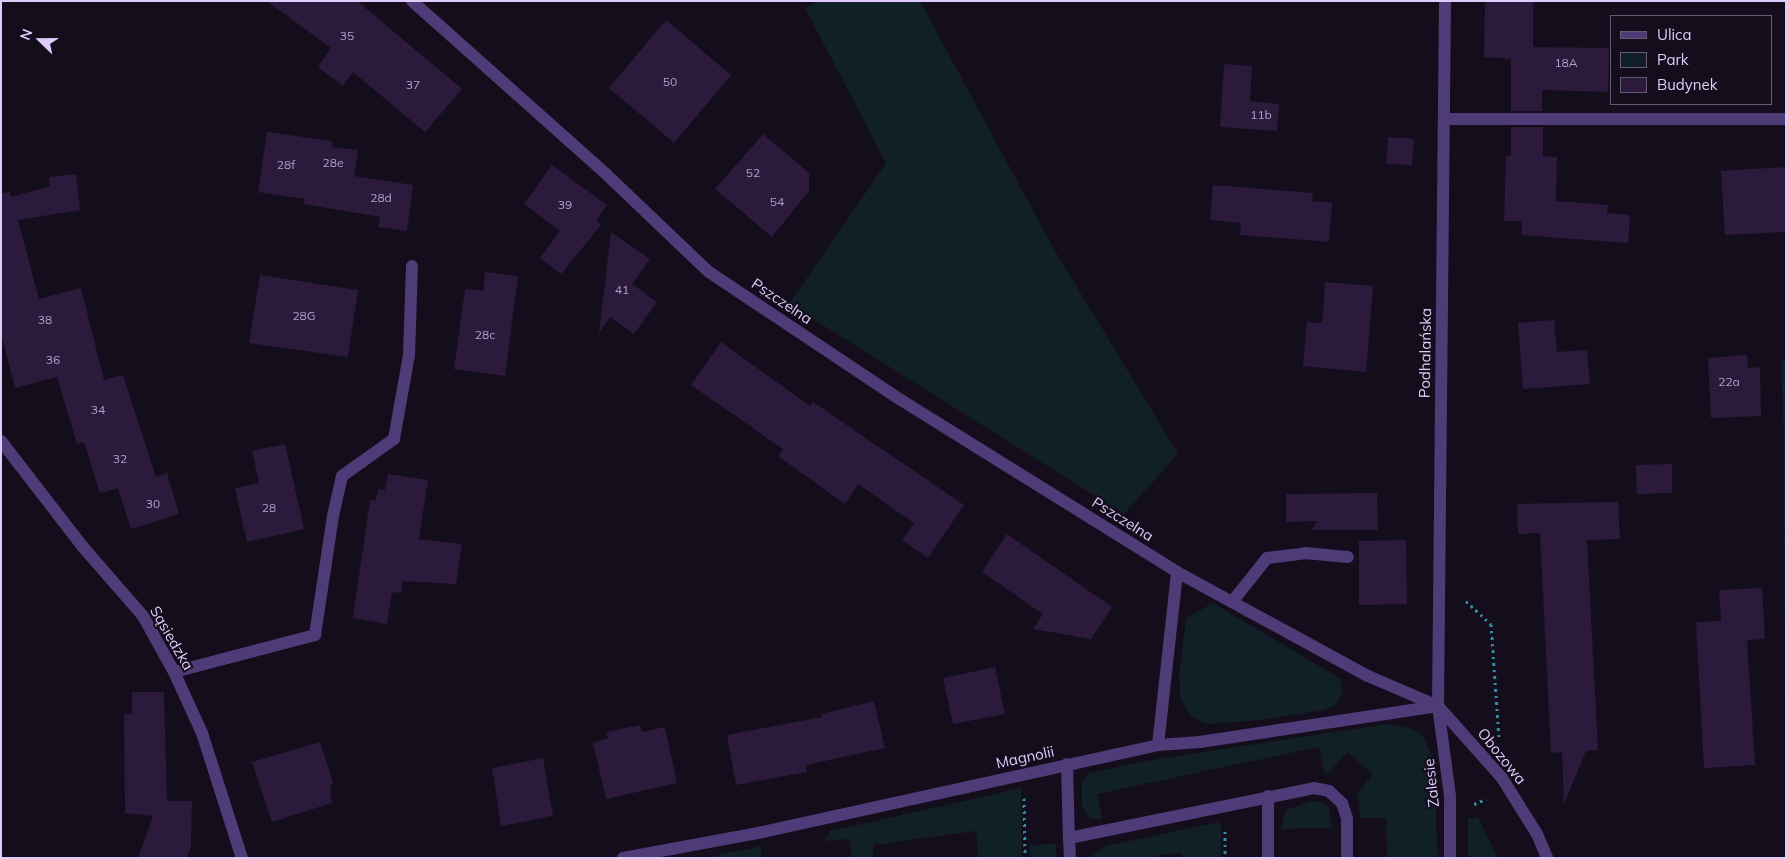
<!DOCTYPE html>
<meta charset="utf-8">
<style>
body{margin:0}
#map{position:relative;width:1787px;height:859px;overflow:hidden;background:#140d1c;font-family:Mulish,sans-serif}
div>[style]{position:absolute}
[style*='--x']{left:calc(var(--x)*1px);top:calc(var(--y)*1px);width:calc(var(--w)*1px);rotate:calc(var(--a)*1deg)}
.green>*{inset:0;background:#102026}
.building>*{inset:0;background:#2b1a3c}
.path>*{height:3px;margin-top:-1.5px;transform-origin:0;background:repeating-linear-gradient(90deg,#358ca6 0 2.5px,transparent 0 6.5px)}
.minor>*{height:12px;margin:-6px;padding:0 6px;transform-origin:6px;border-radius:6px;background:#4f3b78}
span{translate:-50% -50%;white-space:nowrap;text-align:center;line-height:1.15;-webkit-text-stroke:4px #140d1c;paint-order:stroke}
.number-label{font-size:12px;color:#b2a0cb}
.number-label span{-webkit-text-stroke-width:0}
.street-label{font-size:15px;color:#dfccfb}
.frame{position:absolute;inset:0;border:2px solid #dfccfb;pointer-events:none}
.legend{position:absolute;left:1610px;top:15px;width:162px;height:90px;box-sizing:border-box;background:#140d1c;border:1px solid #655975;margin:0;padding:6px 9px;list-style:none;font-size:15px;color:#dfccfb}
.legend li{display:flex;align-items:center;gap:10px;height:25px}
.legend b{width:25px;border:1px solid #655975}
.north{position:absolute;left:15px;top:15px;width:50px;height:50px;-webkit-text-stroke:4px #140d1c;paint-order:stroke;rotate:292deg;font-size:14px;font-weight:700;line-height:20px;text-align:center;color:#dfccfb}
.north::after{content:'';display:block;margin:auto;width:18px;height:22px;background:#dfccfb;clip-path:polygon(50% 0,100% 100%,50% 72%,0 100%)}
</style>
<div id="map">
<div class="green">
<div style="clip-path:polygon(820px 1px,920px 1px,1051px 244px,1178px 454px,1124px 514px,789px 304px,886px 163px,805px 8px)"></div>
<div style="clip-path:polygon(1786px 360px,1786px 766px,1785px 766px,1784px 440px,1781px 361px)"></div>
<div style="clip-path:polygon(1213px 603px,1341px 679px,1342px 694px,1337px 703px,1325px 710px,1263px 720px,1206px 724px,1191px 717px,1181px 700px,1179px 679px,1186px 618px)"></div>
<div style="clip-path:polygon(1387px 724px,1414px 729px,1425px 739px,1433px 759px,1438px 858px,1387px 858px,1386px 818px,1360px 818px,1359px 799px,1356px 795px,1373px 774px,1347px 752px,1329px 773px,1324px 772px,1319px 747px,1097px 794px,1102px 819px,1090px 818px,1082px 807px,1082px 782px,1089px 773px,1151px 760px)"></div>
<div style="clip-path:polygon(1021px 788px,1022px 858px,978px 858px,976px 831px,874px 845px,873px 858px,851px 858px,850px 839px,823px 841px,831px 831px)"></div>
<div style="clip-path:polygon(1310px 801px,1321px 802px,1329px 808px,1332px 828px,1281px 829px,1286px 810px)"></div>
<div style="clip-path:polygon(1478px 817px,1498px 858px,1468px 858px,1468px 818px)"></div>
<div style="clip-path:polygon(1218px 822px,1221px 826px,1221px 858px,1182px 858px,1181px 853px,1158px 855px,1158px 858px,1088px 858px,1106px 846px)"></div>
<div style="clip-path:polygon(1056px 844px,1056px 858px,1030px 858px,1029px 845px)"></div>
<div style="clip-path:polygon(761px 846px,762px 858px,706px 858px)"></div>
</div>
<div class="building">
<div style="clip-path:polygon(267px 1px,357px 1px,462px 89px,425px 132px,353px 72px,343px 86px,318px 67px,331px 48px)"></div>
<div style="clip-path:polygon(1485px 1px,1533px 1px,1533px 47px,1609px 48px,1608px 92px,1542px 90px,1542px 111px,1511px 111px,1511px 59px,1484px 57px)"></div>
<div style="clip-path:polygon(666px 20px,731px 75px,674px 143px,609px 88px)"></div>
<div style="clip-path:polygon(1224px 64px,1252px 66px,1250px 101px,1279px 104px,1277px 131px,1220px 127px)"></div>
<div style="clip-path:polygon(1511px 127px,1543px 127px,1543px 156px,1557px 157px,1556px 201px,1608px 205px,1607px 213px,1630px 215px,1628px 243px,1522px 235px,1522px 221px,1504px 221px,1506px 156px,1511px 156px)"></div>
<div style="clip-path:polygon(267px 132px,332px 141px,332px 147px,358px 150px,354px 176px,413px 185px,407px 231px,378px 227px,380px 217px,303px 204px,304px 199px,258px 192px)"></div>
<div style="clip-path:polygon(763px 134px,809px 173px,809px 191px,772px 237px,715px 189px)"></div>
<div style="clip-path:polygon(1388px 137px,1414px 139px,1412px 165px,1386px 164px)"></div>
<div style="clip-path:polygon(552px 165px,607px 205px,596px 221px,601px 225px,561px 274px,540px 258px,560px 231px,524px 204px)"></div>
<div style="clip-path:polygon(1786px 167px,1786px 232px,1725px 235px,1721px 171px)"></div>
<div style="clip-path:polygon(76px 174px,80px 210px,18px 220px,39px 299px,81px 288px,104px 380px,123px 375px,156px 477px,167px 473px,179px 514px,131px 529px,118px 488px,100px 493px,84px 442px,77px 444px,57px 377px,15px 388px,1px 333px,1px 193px,10px 192px,11px 197px,50px 186px,49px 177px)"></div>
<div style="clip-path:polygon(1213px 185px,1313px 193px,1312px 201px,1332px 203px,1329px 242px,1240px 235px,1241px 223px,1210px 220px)"></div>
<div style="clip-path:polygon(611px 232px,650px 259px,632px 284px,657px 302px,634px 334px,610px 317px,599px 333px)"></div>
<div style="clip-path:polygon(485px 272px,518px 276px,505px 376px,454px 369px,465px 289px,483px 291px)"></div>
<div style="clip-path:polygon(260px 275px,358px 290px,348px 357px,249px 343px)"></div>
<div style="clip-path:polygon(1325px 282px,1373px 286px,1366px 372px,1303px 366px,1307px 322px,1322px 323px)"></div>
<div style="clip-path:polygon(1554px 320px,1557px 352px,1587px 350px,1590px 384px,1523px 389px,1518px 323px)"></div>
<div style="clip-path:polygon(721px 342px,810px 406px,813px 402px,964px 505px,928px 558px,902px 540px,914px 523px,858px 484px,845px 504px,778px 456px,783px 449px,691px 385px)"></div>
<div style="clip-path:polygon(1747px 355px,1748px 368px,1760px 367px,1761px 416px,1711px 418px,1708px 358px)"></div>
<div style="clip-path:polygon(285px 444px,304px 529px,247px 542px,235px 488px,259px 483px,252px 451px)"></div>
<div style="clip-path:polygon(1672px 464px,1672px 493px,1637px 494px,1636px 465px)"></div>
<div style="clip-path:polygon(388px 474px,428px 480px,419px 539px,462px 544px,456px 584px,403px 581px,401px 593px,392px 592px,387px 624px,353px 618px,370px 500px,376px 500px,378px 489px,385px 490px)"></div>
<div style="clip-path:polygon(1377px 493px,1378px 530px,1312px 530px,1317px 521px,1286px 522px,1286px 494px)"></div>
<div style="clip-path:polygon(1618px 502px,1620px 539px,1587px 540px,1598px 750px,1586px 751px,1564px 804px,1562px 752px,1551px 753px,1540px 533px,1518px 534px,1517px 504px)"></div>
<div style="clip-path:polygon(1007px 534px,1112px 607px,1091px 639px,1033px 629px,1043px 614px,982px 572px)"></div>
<div style="clip-path:polygon(1406px 540px,1407px 604px,1359px 605px,1359px 541px)"></div>
<div style="clip-path:polygon(1762px 588px,1765px 639px,1747px 640px,1755px 765px,1704px 768px,1696px 622px,1721px 621px,1719px 590px)"></div>
<div style="clip-path:polygon(995px 667px,1005px 714px,953px 724px,943px 678px)"></div>
<div style="clip-path:polygon(132px 692px,164px 692px,167px 801px,192px 801px,191px 846px,187px 858px,138px 858px,153px 816px,125px 813px,124px 714px,132px 714px)"></div>
<div style="clip-path:polygon(874px 701px,885px 748px,806px 765px,807px 772px,736px 785px,727px 735px,822px 717px,821px 714px)"></div>
<div style="clip-path:polygon(640px 725px,642px 732px,665px 727px,677px 783px,606px 799px,593px 743px,608px 738px,606px 732px)"></div>
<div style="clip-path:polygon(320px 742px,333px 782px,330px 787px,332px 803px,272px 822px,252px 762px)"></div>
<div style="clip-path:polygon(543px 758px,553px 816px,501px 826px,492px 768px)"></div>
</div>
<div class="path">
<div style="--x:1466;--y:601;--w:34;--a:43"></div>
<div style="--x:1491;--y:624;--w:113;--a:86"></div>
<div style="--x:1024;--y:798;--w:60;--a:89"></div>
<div style="--x:1474;--y:804;--w:13;--a:-23"></div>
<div style="--x:1225;--y:831;--w:27;--a:90"></div>
</div>
<div class="minor">
<div style="--x:412;--y:1;--w:261;--a:41.7"></div>
<div style="--x:607;--y:175;--w:141;--a:43.6"></div>
<div style="--x:709;--y:272;--w:231;--a:33.7"></div>
<div style="--x:901;--y:400;--w:325;--a:31.9"></div>
<div style="--x:1177;--y:572;--w:217;--a:28.6"></div>
<div style="--x:1368;--y:676;--w:76;--a:23.2"></div>
<div style="--x:1438;--y:706;--w:96;--a:48.4"></div>
<div style="--x:1502;--y:778;--w:66;--a:58"></div>
<div style="--x:1537;--y:834;--w:26;--a:67"></div>
<div style="--x:1445;--y:1;--w:705;--a:90.57"></div>
<div style="--x:1438;--y:706;--w:91;--a:82.4"></div>
<div style="--x:1450;--y:796;--w:62;--a:90"></div>
<div style="--x:1444;--y:119;--w:342;--a:0"></div>
<div style="--x:1;--y:441;--w:134;--a:52.3"></div>
<div style="--x:83;--y:547;--w:91;--a:49"></div>
<div style="--x:143;--y:616;--w:64;--a:61"></div>
<div style="--x:174;--y:672;--w:67;--a:65.3"></div>
<div style="--x:202;--y:733;--w:131;--a:72.3"></div>
<div style="--x:1232;--y:602;--w:56;--a:-51.5"></div>
<div style="--x:1267;--y:558;--w:38;--a:-7"></div>
<div style="--x:1305;--y:553;--w:43;--a:5.3"></div>
<div style="--x:174;--y:672;--w:146;--a:-14.7"></div>
<div style="--x:315;--y:635;--w:120;--a:-81.4"></div>
<div style="--x:333;--y:516;--w:41;--a:-77.3"></div>
<div style="--x:342;--y:476;--w:64;--a:-35.4"></div>
<div style="--x:394;--y:439;--w:85;--a:-79.9"></div>
<div style="--x:409;--y:355;--w:89;--a:-88.1"></div>
<div style="--x:1158;--y:745;--w:174;--a:-83.7"></div>
<div style="--x:1067;--y:764;--w:74;--a:88.5"></div>
<div style="--x:1268;--y:796;--w:62;--a:90"></div>
<div style="--x:623;--y:858;--w:142;--a:-10.5"></div>
<div style="--x:763;--y:832;--w:404;--a:-12.4"></div>
<div style="--x:1158;--y:745;--w:42;--a:-4.1"></div>
<div style="--x:1200;--y:742;--w:241;--a:-8.6"></div>
<div style="--x:1070;--y:858;--w:20;--a:-93"></div>
<div style="--x:1069;--y:838;--w:250;--a:-11.5"></div>
<div style="--x:1314;--y:788;--w:15;--a:11"></div>
<div style="--x:1329;--y:791;--w:18;--a:43"></div>
<div style="--x:1342;--y:803;--w:16;--a:72"></div>
<div style="--x:1347;--y:818;--w:40;--a:90"></div>
</div>
<div class="number-label">
<span style="left:347px;top:36px">35</span>
<span style="left:1566px;top:63px">18A</span>
<span style="left:670px;top:82px">50</span>
<span style="left:413px;top:85px">37</span>
<span style="left:1261px;top:115px">11b</span>
<span style="left:333px;top:163px">28e</span>
<span style="left:286px;top:165px">28f</span>
<span style="left:753px;top:173px">52</span>
<span style="left:381px;top:198px">28d</span>
<span style="left:777px;top:202px">54</span>
<span style="left:565px;top:205px">39</span>
<span style="left:622px;top:290px">41</span>
<span style="left:304px;top:316px">28G</span>
<span style="left:45px;top:320px">38</span>
<span style="left:485px;top:335px">28c</span>
<span style="left:53px;top:360px">36</span>
<span style="left:1729px;top:382px">22a</span>
<span style="left:98px;top:410px">34</span>
<span style="left:120px;top:459px">32</span>
<span style="left:153px;top:504px">30</span>
<span style="left:269px;top:508px">28</span>
</div>
<div class="street-label">
<span style="left:782px;top:301px;rotate:34deg">Pszczelna</span>
<span style="left:1425px;top:353px;rotate:-89deg">Podhalańska</span>
<span style="left:1123px;top:519px;rotate:32deg">Pszczelna</span>
<span style="left:172px;top:638px;rotate:60deg">Sąsiedzka</span>
<span style="left:1502px;top:756px;rotate:51deg">Obozowa</span>
<span style="left:1025px;top:757px;rotate:-12deg">Magnolii</span>
<span style="left:1431px;top:783px;rotate:-96deg">Zalesie</span>
</div>
<div class="frame"></div>
<ul class="legend">
<li><b style="height:6px;background:#4f3b78"></b>Ulica</li>
<li><b style="height:14px;background:#102026"></b>Park</li>
<li><b style="height:14px;background:#2b1a3c"></b>Budynek</li>
</ul>
<div class="north">N</div>
</div>
